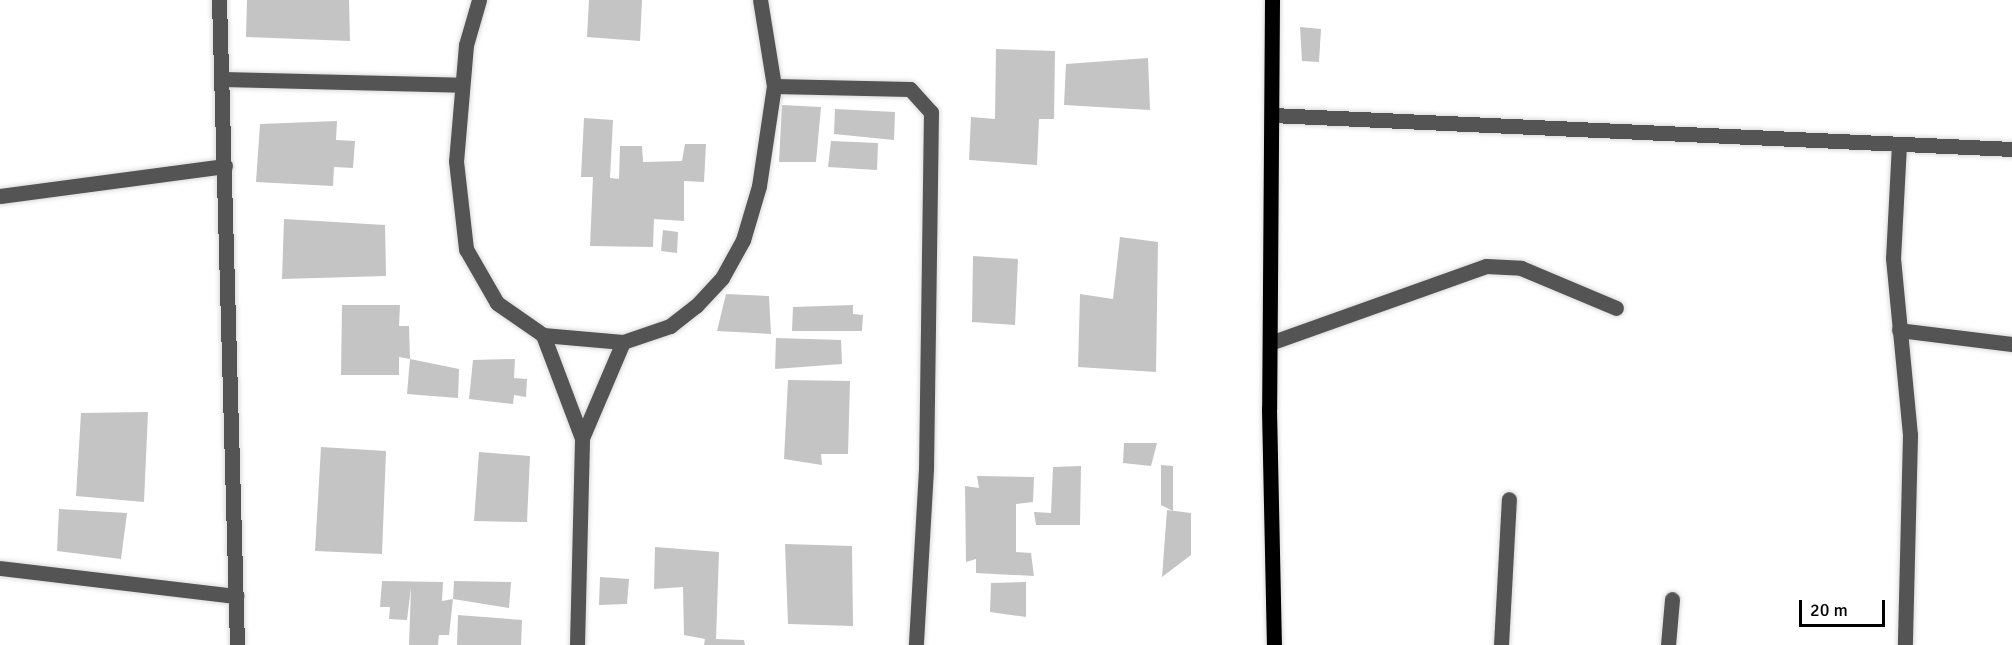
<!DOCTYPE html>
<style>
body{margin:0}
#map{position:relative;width:2012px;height:645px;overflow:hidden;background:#fff;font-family:Signika,sans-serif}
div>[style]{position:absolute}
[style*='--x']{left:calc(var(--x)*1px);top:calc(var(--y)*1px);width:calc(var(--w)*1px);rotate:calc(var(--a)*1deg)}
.building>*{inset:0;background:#c4c4c4}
.roads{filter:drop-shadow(0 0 2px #dbdbdb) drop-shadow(0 0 2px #dbdbdb)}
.minor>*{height:15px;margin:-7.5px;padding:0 7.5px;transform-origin:7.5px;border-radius:7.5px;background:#545454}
.major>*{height:15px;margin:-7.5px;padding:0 7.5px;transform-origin:7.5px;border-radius:7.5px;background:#000}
span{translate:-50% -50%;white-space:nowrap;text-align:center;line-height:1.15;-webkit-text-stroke:5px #fff;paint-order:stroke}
.scale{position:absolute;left:1799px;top:600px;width:86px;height:27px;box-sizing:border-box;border:3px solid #000;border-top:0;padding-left:8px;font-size:18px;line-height:21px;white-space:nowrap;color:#000;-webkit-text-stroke:4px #fff;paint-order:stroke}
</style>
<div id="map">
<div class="building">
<div style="clip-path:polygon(247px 0,349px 0,350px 41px,246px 37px)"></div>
<div style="clip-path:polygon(589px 0,642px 0,640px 41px,587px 37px)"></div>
<div style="clip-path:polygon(1300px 27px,1321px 29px,1319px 62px,1302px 61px)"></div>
<div style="clip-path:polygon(996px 49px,1055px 51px,1054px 119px,1039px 119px,1037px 165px,969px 160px,971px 117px,995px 119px)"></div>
<div style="clip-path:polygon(1148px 58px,1150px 110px,1064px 105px,1066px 64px)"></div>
<div style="clip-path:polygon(782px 105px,821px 107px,816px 162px,779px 162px)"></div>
<div style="clip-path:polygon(835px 109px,895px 112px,894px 140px,834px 134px)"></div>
<div style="clip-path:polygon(584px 118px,613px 120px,610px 178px,619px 179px,620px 146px,642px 146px,643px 162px,682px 161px,685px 144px,706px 144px,704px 182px,684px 181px,684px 221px,654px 219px,653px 247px,590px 246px,593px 177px,581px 177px)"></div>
<div style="clip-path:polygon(337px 121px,336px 140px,355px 141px,353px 168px,334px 167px,333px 186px,256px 182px,260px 124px)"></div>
<div style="clip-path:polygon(831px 141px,878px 143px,877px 170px,828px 167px)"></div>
<div style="clip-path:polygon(284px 219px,385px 225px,386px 276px,282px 279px)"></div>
<div style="clip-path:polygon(663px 230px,678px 232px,677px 253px,661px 251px)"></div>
<div style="clip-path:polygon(1120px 237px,1158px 242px,1156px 372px,1078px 367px,1080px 294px,1113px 299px)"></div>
<div style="clip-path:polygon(973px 256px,1018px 259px,1015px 325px,972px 322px)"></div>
<div style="clip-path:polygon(726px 294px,769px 296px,771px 334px,717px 331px)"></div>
<div style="clip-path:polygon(342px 305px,400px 305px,399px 326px,409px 326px,410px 359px,399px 357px,399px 375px,341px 375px)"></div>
<div style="clip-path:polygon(853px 305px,853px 314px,863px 315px,862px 331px,792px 331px,793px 307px)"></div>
<div style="clip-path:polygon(776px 338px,841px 340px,842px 364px,775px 369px)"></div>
<div style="clip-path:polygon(410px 359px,459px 369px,458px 398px,407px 394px)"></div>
<div style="clip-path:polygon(515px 359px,514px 378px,527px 379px,526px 397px,514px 395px,513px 404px,469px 399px,473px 360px)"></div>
<div style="clip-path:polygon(788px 380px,850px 381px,848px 454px,821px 454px,822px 465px,784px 459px)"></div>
<div style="clip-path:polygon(148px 412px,144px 502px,76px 496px,81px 413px)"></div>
<div style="clip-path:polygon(1124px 443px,1157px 443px,1151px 466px,1123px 463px)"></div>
<div style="clip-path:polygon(321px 447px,386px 451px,382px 554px,315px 551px)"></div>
<div style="clip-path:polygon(479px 452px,530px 456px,527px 522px,474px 521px)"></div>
<div style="clip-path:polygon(1161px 465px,1173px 466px,1173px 511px,1161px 505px)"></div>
<div style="clip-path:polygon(1081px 466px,1080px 525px,1036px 525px,1034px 512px,1051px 513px,1053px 467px)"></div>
<div style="clip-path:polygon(977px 476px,1034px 477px,1033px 502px,1016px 504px,1016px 552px,1031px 553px,1034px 576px,976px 573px,976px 559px,966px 562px,965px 486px,979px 488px)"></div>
<div style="clip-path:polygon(59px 509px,127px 513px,121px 559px,57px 551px)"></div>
<div style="clip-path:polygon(1167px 510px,1191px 513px,1191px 555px,1162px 577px)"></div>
<div style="clip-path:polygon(785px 544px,852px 546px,853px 626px,788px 624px)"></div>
<div style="clip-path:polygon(655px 547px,719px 552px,716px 639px,744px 640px,745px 645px,704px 645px,705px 639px,684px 635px,683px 587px,654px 589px)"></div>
<div style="clip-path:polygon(600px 577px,629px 579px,627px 604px,599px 605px)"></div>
<div style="clip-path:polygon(382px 581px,443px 582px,442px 601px,453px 599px,449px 635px,439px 635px,438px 645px,409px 645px,411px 587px,407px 620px,389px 619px,390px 607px,380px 607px)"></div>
<div style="clip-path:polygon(454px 581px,511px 582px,509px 608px,453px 599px)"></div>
<div style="clip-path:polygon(1026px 582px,1026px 617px,990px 612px,991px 583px)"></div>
<div style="clip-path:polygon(458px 615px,522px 620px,521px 645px,457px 645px)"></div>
</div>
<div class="roads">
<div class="minor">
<div style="--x:219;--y:0;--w:645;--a:88.4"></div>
<div style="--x:479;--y:0;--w:47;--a:106.1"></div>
<div style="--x:466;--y:45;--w:116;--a:94.9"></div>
<div style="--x:456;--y:161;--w:89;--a:83.5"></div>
<div style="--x:466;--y:249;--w:62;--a:60.1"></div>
<div style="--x:497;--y:303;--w:56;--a:34.8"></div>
<div style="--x:543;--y:335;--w:80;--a:5"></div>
<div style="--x:623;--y:342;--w:50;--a:-18.8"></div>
<div style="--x:670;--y:326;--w:33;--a:-38"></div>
<div style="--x:696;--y:306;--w:38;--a:-47"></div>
<div style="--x:722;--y:278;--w:43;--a:-61.1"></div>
<div style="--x:743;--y:240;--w:56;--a:-73.5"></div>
<div style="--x:759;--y:186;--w:101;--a:-81.5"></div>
<div style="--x:774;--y:86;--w:87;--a:-99.2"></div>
<div style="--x:222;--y:79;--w:240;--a:1.4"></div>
<div style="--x:774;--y:86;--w:136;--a:1.3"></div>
<div style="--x:910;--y:89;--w:31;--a:48"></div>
<div style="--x:931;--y:112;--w:357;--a:90.8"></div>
<div style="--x:926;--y:469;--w:176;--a:93.3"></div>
<div style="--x:1272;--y:115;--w:741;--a:2.63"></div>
<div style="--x:1899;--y:144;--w:114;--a:93"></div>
<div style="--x:1893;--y:258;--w:178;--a:84.5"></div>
<div style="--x:1910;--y:435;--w:210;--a:91.4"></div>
<div style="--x:0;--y:196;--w:227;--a:-7.6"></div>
<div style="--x:1899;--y:330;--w:114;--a:7.1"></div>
<div style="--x:543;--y:335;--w:110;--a:69.3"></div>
<div style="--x:1270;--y:343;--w:229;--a:-19.6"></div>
<div style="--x:1486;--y:266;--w:35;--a:3"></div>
<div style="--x:1521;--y:268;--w:103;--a:22.8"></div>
<div style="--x:0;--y:568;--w:238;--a:6.8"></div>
<div style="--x:577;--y:645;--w:207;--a:-88.6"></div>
<div style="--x:582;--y:438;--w:104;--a:-66.9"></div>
<div style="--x:1501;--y:645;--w:146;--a:-86.9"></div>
<div style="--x:1668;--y:645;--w:46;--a:-85"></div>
</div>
<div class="major">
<div style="--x:1272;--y:0;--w:409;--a:90.4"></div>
<div style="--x:1269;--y:409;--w:236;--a:88.8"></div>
</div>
</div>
<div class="scale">20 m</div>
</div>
